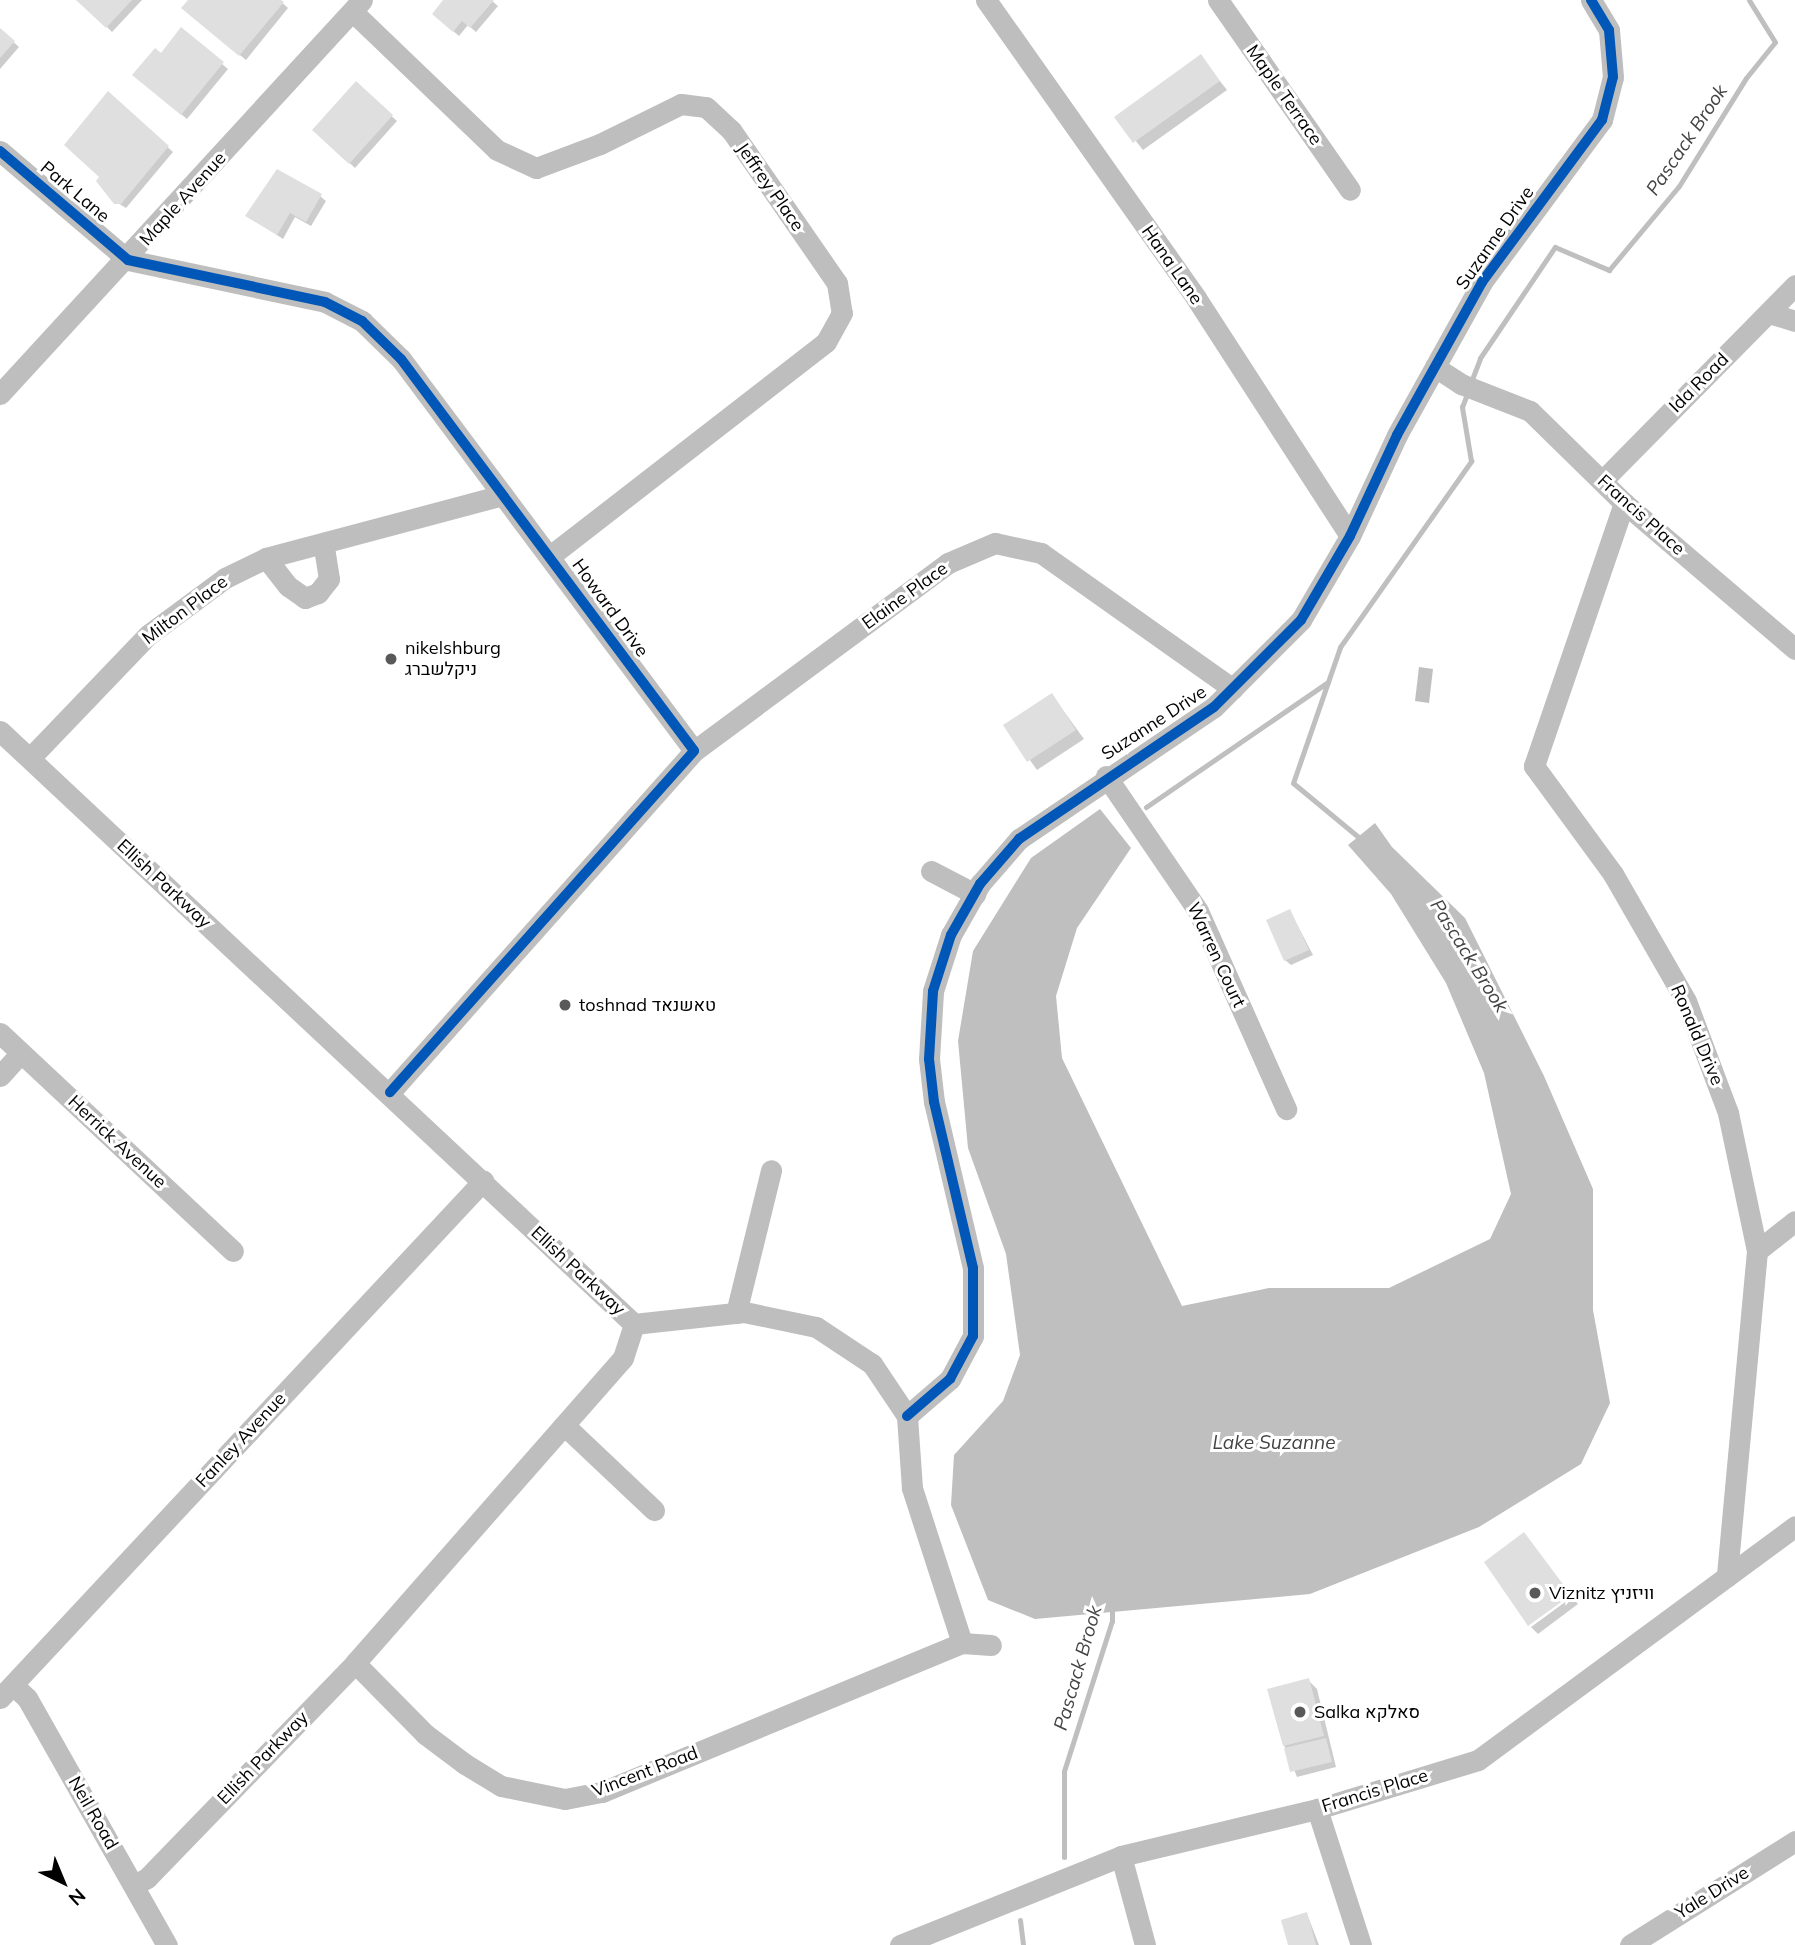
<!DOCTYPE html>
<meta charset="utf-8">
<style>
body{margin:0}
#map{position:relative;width:1795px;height:1945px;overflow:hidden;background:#fff;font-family:Mulish,Heebo,sans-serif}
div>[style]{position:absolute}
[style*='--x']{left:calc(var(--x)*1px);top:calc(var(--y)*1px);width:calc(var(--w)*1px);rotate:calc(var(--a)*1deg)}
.water>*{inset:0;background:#bfbfbf}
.shadow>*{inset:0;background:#0003}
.stream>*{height:5px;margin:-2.5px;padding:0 2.5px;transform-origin:2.5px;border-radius:2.5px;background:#bfbfbf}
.building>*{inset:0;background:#dfdfdf}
.minor>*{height:21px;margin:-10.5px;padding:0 10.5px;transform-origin:10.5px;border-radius:10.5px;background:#bebebe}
.cycleway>*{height:10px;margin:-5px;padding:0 5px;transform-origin:5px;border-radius:5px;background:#0057b8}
.dots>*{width:19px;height:19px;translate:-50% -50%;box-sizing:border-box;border:4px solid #fff;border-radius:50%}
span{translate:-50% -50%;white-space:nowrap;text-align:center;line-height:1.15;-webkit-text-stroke:6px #fff;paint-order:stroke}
.street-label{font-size:18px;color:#000}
.poi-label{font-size:18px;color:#000}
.left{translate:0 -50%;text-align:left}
.water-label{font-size:19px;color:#444;font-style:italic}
.north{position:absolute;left:28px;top:1847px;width:70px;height:70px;-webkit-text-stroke:5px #fff;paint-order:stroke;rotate:137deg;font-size:19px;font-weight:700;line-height:28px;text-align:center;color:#000}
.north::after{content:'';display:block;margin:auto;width:24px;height:32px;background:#000;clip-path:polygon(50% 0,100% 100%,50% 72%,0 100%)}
</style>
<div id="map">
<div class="water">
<div style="clip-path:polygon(1419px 667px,1433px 669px,1429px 703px,1415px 701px)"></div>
<div style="clip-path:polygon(1100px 809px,1131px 848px,1077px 928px,1056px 996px,1062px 1058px,1182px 1306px,1269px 1288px,1389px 1288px,1490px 1239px,1511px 1194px,1484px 1073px,1446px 983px,1391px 894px,1348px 845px,1375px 823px,1392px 847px,1465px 918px,1544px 1076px,1593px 1189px,1593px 1310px,1610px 1403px,1581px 1464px,1479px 1527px,1310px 1594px,1035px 1619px,988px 1600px,951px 1505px,954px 1455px,1003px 1401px,1020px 1355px,1006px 1254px,968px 1148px,958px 1041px,973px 951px,1031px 858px)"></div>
</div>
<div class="shadow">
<div style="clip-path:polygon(80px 0,142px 0,112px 32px)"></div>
<div style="clip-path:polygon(191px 0,279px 0,288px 8px,246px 60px,189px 14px)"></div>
<div style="clip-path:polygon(445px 0,491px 0,498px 6px,476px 32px,468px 25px,459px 36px,439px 19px)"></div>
<div style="clip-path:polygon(0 30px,19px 47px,0 69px)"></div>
<div style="clip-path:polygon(181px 30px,228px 69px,187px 119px,139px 80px)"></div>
<div style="clip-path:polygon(1200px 56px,1227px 90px,1143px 150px,1117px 117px)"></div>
<div style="clip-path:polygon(356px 84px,397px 121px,355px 168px,314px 130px)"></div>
<div style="clip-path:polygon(108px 93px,173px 152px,126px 208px,116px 202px,101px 177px)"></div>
<div style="clip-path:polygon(320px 196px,326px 201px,311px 226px,295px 217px,283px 239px,248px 216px)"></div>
<div style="clip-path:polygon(1052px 695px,1084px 739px,1037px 770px,1005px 725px)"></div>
<div style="clip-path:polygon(1290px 911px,1313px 955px,1291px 965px,1285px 960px)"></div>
<div style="clip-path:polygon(1524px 1534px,1570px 1594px,1529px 1624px)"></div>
<div style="clip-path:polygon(1572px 1597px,1578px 1604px,1538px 1634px,1531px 1627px)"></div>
<div style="clip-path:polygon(1308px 1680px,1317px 1689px,1336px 1767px,1297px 1777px,1284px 1745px)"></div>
<div style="clip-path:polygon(1307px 1914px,1319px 1945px,1290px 1945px)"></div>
</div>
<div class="stream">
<div style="--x:1471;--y:382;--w:26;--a:-69"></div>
<div style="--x:1480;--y:358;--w:134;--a:-56"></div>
<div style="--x:1555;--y:247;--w:59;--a:23.1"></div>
<div style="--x:1609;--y:270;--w:109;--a:-50.2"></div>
<div style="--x:1679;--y:186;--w:127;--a:-58.2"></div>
<div style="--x:1746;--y:78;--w:46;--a:-51.1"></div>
<div style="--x:1775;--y:42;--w:49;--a:-121.8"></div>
<div style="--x:1146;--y:807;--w:221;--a:-34.5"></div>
<div style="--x:1362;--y:840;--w:89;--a:-140.4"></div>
<div style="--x:1293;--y:783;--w:144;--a:-70.9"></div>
<div style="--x:1340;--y:647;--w:228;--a:-54.8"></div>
<div style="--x:1471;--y:461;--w:55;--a:-99.5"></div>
<div style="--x:1462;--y:407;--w:17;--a:-69"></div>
<div style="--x:1064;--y:1857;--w:86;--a:-90"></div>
<div style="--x:1064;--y:1771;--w:157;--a:-72.3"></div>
<div style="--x:1112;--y:1621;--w:13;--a:-90"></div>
<div style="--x:1020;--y:1920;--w:25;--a:83"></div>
</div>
<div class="building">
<div style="clip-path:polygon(76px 0,132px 0,106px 28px)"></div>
<div style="clip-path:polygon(188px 0,281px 0,284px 2px,239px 56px,181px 8px)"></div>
<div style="clip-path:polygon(443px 0,494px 0,470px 28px,462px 21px,453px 32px,432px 14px)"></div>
<div style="clip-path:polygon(181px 27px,224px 62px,181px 115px,132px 75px,155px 48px,161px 53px)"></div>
<div style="clip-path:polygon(0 28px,15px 41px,0 58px)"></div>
<div style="clip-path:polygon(1201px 54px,1220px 81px,1133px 143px,1114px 117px)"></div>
<div style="clip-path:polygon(356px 81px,393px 115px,349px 164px,312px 130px)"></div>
<div style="clip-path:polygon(108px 91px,169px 146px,121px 204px,114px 204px,96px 181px,99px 177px,64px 145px)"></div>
<div style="clip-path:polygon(277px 169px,322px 194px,306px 222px,290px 213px,277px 235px,245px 216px)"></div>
<div style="clip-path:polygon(1052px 693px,1076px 730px,1027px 762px,1003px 725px)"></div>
<div style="clip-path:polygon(1290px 909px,1309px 950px,1284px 961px,1266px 920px)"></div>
<div style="clip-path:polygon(1524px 1532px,1571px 1595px,1528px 1626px,1484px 1562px)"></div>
<div style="clip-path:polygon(1309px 1678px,1324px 1736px,1283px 1746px,1267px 1689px)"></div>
<div style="clip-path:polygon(1326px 1738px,1332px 1762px,1290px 1772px,1284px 1748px)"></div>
<div style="clip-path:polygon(1307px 1912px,1316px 1945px,1288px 1945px,1281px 1920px)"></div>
</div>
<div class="minor">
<div style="--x:986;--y:0;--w:365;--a:54.8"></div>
<div style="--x:1196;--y:298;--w:283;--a:57.1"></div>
<div style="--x:1218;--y:0;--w:231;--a:55.2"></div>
<div style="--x:353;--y:12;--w:199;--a:43.8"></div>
<div style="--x:497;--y:150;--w:43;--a:24.8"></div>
<div style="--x:536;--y:168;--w:68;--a:-20.6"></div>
<div style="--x:600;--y:144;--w:90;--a:-26.3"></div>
<div style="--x:681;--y:104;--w:25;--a:7"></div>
<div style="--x:706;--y:107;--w:34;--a:43"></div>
<div style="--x:731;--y:130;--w:186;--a:55.3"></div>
<div style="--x:837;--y:283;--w:30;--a:81"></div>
<div style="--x:842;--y:313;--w:33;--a:119"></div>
<div style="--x:826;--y:342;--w:349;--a:142.2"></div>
<div style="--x:0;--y:151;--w:168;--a:40.4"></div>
<div style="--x:128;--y:260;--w:201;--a:12"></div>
<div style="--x:325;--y:302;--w:42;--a:27.2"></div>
<div style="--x:362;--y:321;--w:54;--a:44.3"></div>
<div style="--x:401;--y:359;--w:489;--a:53.2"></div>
<div style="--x:694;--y:751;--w:457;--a:131.7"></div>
<div style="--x:1769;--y:313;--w:27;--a:17"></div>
<div style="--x:1435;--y:367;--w:31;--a:33"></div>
<div style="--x:1461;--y:384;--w:74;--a:21.4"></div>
<div style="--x:1530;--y:411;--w:132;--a:44.4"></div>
<div style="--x:1624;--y:503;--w:225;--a:40.5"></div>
<div style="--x:0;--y:394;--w:535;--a:-47.42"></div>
<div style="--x:1603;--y:480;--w:274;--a:-45.4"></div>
<div style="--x:1624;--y:503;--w:278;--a:108.9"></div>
<div style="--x:1534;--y:766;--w:134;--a:53.8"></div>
<div style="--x:1613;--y:874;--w:146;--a:60.1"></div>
<div style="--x:1686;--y:1001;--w:120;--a:69.4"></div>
<div style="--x:1728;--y:1113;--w:141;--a:78.1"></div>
<div style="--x:1757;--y:1251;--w:327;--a:95.3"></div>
<div style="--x:266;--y:558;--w:36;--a:52"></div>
<div style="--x:288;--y:586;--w:21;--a:35"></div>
<div style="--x:305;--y:598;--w:14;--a:-21"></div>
<div style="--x:318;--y:593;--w:18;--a:-52"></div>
<div style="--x:329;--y:579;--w:36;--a:-99"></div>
<div style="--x:0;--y:731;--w:868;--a:43.09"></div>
<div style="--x:694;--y:751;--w:316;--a:-36.5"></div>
<div style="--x:948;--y:563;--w:51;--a:-23.1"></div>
<div style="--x:995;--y:543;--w:47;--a:12.3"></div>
<div style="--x:1041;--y:553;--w:235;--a:35.3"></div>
<div style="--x:30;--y:758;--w:170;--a:-46.2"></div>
<div style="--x:148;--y:635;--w:96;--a:-36.5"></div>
<div style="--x:225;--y:578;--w:46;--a:-26"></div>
<div style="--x:266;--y:558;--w:245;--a:-14.9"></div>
<div style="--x:1106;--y:776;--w:163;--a:55.7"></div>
<div style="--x:1198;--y:911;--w:217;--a:66"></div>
<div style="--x:931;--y:871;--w:50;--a:27.6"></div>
<div style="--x:0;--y:1033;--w:319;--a:43.1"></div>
<div style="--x:0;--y:1076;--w:31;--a:-48"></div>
<div style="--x:1757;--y:1251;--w:48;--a:-38.3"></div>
<div style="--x:736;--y:1313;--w:147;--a:-76.2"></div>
<div style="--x:907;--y:1416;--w:57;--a:-40.7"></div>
<div style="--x:950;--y:1379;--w:49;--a:-61.9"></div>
<div style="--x:973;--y:1336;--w:68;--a:-90"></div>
<div style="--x:973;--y:1268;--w:171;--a:-103.2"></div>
<div style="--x:934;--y:1102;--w:43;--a:-96.6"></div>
<div style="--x:929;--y:1059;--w:68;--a:-86.6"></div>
<div style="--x:933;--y:991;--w:59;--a:-72.2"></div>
<div style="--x:951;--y:935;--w:59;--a:-60.4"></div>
<div style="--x:980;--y:884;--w:60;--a:-49.1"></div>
<div style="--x:1019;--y:839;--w:235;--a:-34.1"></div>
<div style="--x:1214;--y:707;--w:123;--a:-45"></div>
<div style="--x:1301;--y:620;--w:97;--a:-59.7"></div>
<div style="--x:1350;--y:536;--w:111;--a:-65"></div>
<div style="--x:1397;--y:435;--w:175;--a:-60.9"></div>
<div style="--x:1482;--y:282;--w:202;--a:-53.5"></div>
<div style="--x:1602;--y:120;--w:44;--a:-75.7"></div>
<div style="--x:1613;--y:77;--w:47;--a:-94.9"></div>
<div style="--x:1609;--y:30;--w:35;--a:-121"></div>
<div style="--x:564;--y:1425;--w:124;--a:43.4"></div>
<div style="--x:962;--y:1643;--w:29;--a:4"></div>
<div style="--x:355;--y:1663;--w:100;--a:45.4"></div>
<div style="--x:425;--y:1734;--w:50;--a:36.9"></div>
<div style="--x:465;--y:1764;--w:42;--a:31.4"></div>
<div style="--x:501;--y:1786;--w:65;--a:11.5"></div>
<div style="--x:565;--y:1799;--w:38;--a:-11"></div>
<div style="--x:602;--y:1792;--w:390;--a:-22.5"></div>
<div style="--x:962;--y:1643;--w:163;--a:-107.9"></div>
<div style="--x:912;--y:1488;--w:72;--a:-94"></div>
<div style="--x:907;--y:1416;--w:63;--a:-123.9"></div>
<div style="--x:872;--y:1364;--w:67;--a:-146.5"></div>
<div style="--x:816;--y:1327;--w:74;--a:-168.2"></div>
<div style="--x:744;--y:1312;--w:111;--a:173.8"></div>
<div style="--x:13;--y:1685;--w:19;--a:43"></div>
<div style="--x:27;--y:1698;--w:284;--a:60.5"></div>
<div style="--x:0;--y:1698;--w:708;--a:-46.95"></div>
<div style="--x:1317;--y:1809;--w:143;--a:72.1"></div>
<div style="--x:1121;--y:1856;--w:92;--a:74.9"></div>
<div style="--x:134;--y:1885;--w:15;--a:-28"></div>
<div style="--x:147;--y:1878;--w:299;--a:-45.9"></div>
<div style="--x:355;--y:1663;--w:406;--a:-48.7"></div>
<div style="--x:623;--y:1358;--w:36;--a:-72"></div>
<div style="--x:900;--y:1945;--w:238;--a:-21.9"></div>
<div style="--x:1121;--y:1856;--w:202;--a:-13.5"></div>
<div style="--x:1317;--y:1809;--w:168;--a:-16.9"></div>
<div style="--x:1478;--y:1760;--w:394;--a:-36.4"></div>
<div style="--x:1630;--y:1945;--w:195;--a:-32.2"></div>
</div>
<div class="cycleway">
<div style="--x:0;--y:151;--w:168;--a:40.4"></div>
<div style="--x:128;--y:260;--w:201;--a:12"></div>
<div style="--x:325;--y:302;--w:42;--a:27.2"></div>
<div style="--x:362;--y:321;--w:54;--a:44.3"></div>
<div style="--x:401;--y:359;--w:489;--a:53.2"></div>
<div style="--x:694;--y:751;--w:457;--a:131.7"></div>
<div style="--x:907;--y:1416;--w:57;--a:-40.7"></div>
<div style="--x:950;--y:1379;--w:49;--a:-61.9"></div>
<div style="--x:973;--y:1336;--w:68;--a:-90"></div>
<div style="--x:973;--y:1268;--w:171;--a:-103.2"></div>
<div style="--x:934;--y:1102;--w:43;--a:-96.6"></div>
<div style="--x:929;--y:1059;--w:68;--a:-86.6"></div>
<div style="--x:933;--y:991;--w:59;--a:-72.2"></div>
<div style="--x:951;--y:935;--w:59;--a:-60.4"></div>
<div style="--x:980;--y:884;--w:60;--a:-49.1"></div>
<div style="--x:1019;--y:839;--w:235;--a:-34.1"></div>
<div style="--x:1214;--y:707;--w:123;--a:-45"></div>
<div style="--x:1301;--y:620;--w:97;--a:-59.7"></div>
<div style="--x:1350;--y:536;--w:111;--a:-65"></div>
<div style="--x:1397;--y:435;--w:175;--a:-60.9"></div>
<div style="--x:1482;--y:282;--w:202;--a:-53.5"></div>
<div style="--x:1602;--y:120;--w:44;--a:-75.7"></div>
<div style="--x:1613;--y:77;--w:47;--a:-94.9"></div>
<div style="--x:1609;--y:30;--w:35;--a:-121"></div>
</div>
<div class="dots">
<div style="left:391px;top:659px;background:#595959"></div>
<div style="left:565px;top:1005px;background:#595959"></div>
<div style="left:1535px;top:1593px;background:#595959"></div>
<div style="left:1300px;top:1712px;background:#595959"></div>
</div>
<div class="street-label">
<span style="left:1284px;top:95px;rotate:55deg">Maple Terrace</span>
<span style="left:770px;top:187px;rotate:55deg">Jeffrey Place</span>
<span style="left:75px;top:192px;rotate:40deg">Park Lane</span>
<span style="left:183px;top:199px;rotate:-48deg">Maple Avenue</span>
<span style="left:1495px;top:238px;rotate:-55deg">Suzanne Drive</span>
<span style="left:1172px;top:265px;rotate:55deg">Hana Lane</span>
<span style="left:1699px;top:383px;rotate:-45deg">Ida Road</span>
<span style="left:1641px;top:515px;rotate:42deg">Francis Place</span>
<span style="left:905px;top:596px;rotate:-36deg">Elaine Place</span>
<span style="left:610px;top:608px;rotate:54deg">Howard Drive</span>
<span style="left:185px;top:610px;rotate:-37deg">Milton Place</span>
<span style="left:1154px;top:723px;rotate:-33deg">Suzanne Drive</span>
<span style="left:164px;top:884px;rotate:43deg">Ellish Parkway</span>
<span style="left:1216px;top:955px;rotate:65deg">Warren Court</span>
<span style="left:1697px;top:1035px;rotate:67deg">Ronald Drive</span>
<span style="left:117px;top:1142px;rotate:43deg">Herrick Avenue</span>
<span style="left:578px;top:1271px;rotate:43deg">Ellish Parkway</span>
<span style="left:241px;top:1440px;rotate:-47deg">Fanley Avenue</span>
<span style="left:263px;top:1758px;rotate:-46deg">Ellish Parkway</span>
<span style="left:645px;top:1772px;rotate:-21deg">Vincent Road</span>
<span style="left:1375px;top:1791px;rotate:-17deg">Francis Place</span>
<span style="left:93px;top:1813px;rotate:60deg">Neil Road</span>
<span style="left:1712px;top:1893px;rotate:-32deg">Yale Drive</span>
</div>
<div class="poi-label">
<span class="left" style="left:405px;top:659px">nikelshburg<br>ניקלשברג</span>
<span class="left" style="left:579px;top:1005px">toshnad טאשנאד</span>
<span class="left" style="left:1549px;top:1593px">Viznitz וויזניץ</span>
<span class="left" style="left:1314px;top:1712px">Salka סאלקא</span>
</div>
<div class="water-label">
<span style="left:1687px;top:140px;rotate:-56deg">Pascack Brook</span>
<span style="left:1469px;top:956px;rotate:58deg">Pascack Brook</span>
<span style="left:1274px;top:1443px">Lake Suzanne</span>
<span style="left:1078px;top:1668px;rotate:-74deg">Pascack Brook</span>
</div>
<div class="north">N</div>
</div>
